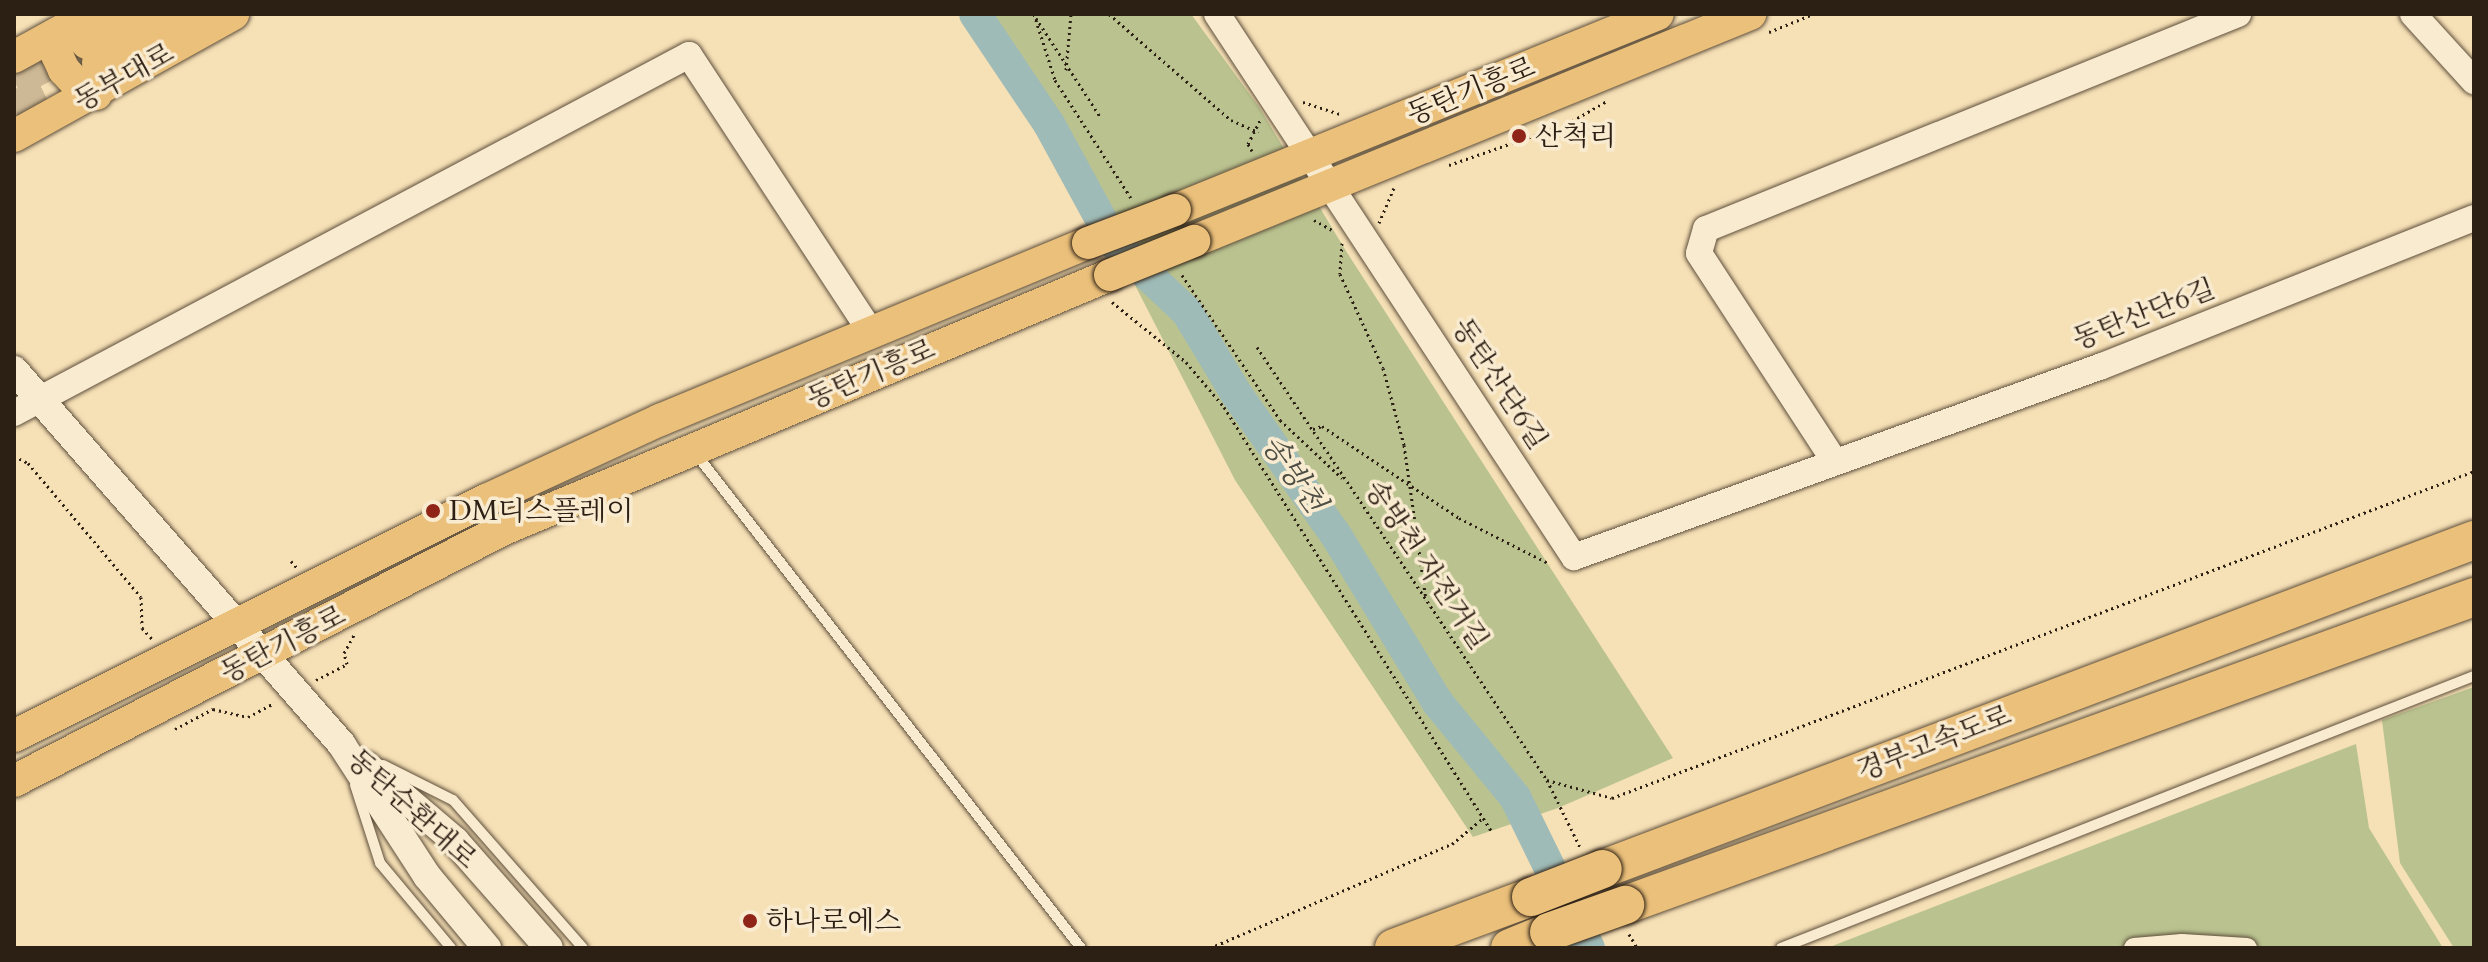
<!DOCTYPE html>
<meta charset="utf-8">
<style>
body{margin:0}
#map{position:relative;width:2488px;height:962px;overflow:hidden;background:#f6e0b6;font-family:Cardo,"Noto Serif KR",serif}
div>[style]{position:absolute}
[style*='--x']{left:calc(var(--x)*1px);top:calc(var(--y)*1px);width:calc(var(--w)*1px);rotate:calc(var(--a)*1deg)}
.green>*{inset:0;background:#bac390}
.river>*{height:32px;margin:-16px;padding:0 16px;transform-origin:16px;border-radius:16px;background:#9fbbb7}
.trunk-tunnel>*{height:34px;margin-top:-17px;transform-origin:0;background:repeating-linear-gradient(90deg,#ceb996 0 34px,transparent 0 51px)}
.path>*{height:3px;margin-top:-1.5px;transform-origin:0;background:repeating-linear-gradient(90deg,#2c1f14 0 2px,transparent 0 6px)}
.roads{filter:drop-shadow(0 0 2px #5e4f3c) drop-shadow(0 0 2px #5e4f3c)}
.service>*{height:10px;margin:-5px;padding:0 5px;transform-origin:5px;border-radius:5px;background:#f9ebd0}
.minor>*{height:20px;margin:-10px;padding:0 10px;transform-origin:10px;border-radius:10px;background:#f9ebd0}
.tertiary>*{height:26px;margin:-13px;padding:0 13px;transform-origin:13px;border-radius:13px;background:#f9ebd0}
.secondary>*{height:28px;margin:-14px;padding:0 14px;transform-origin:14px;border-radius:14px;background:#f9ebd0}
.primary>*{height:32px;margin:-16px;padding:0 16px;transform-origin:16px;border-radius:16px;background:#ebc07b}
.trunk>*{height:34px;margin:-17px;padding:0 17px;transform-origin:17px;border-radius:17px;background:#ebc07b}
.motorway>*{height:38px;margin:-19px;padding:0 19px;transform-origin:19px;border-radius:19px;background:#ebc07b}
.bridges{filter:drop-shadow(0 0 2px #2c1f14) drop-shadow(0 0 2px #2c1f14)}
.primary-bridge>*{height:32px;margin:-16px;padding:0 16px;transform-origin:16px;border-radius:16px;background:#ebc07b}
.motorway-bridge>*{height:38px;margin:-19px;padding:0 19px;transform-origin:19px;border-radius:19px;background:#ebc07b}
.dots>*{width:22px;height:22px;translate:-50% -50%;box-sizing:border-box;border:4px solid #f9ebd0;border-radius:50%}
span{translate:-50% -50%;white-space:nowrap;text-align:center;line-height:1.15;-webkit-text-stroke:7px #f9ebd0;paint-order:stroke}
.street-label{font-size:28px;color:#2c1f14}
.poi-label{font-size:28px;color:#2c1f14}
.left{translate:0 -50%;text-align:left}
.water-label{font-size:30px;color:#4e4e45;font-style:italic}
.frame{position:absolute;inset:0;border:16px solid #2c1f14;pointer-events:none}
</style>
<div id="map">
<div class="green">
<div style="clip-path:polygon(972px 14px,1191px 14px,1259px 107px,1346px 251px,1673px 758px,1558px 808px,1473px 837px,1235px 480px,1098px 213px)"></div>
<div style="clip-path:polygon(2474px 687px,2474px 948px,2454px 948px,2400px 863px,2382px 720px)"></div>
<div style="clip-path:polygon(2356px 744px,2369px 828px,2443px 948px,1827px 948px)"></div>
</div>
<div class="river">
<div style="--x:975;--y:14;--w:133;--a:56.1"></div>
<div style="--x:1049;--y:124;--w:136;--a:61.4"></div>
<div style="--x:1114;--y:243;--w:100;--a:43.4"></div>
<div style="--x:1187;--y:312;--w:97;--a:58.9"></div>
<div style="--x:1237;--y:395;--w:174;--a:54.8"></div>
<div style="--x:1337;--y:537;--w:194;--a:58.7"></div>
<div style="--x:1438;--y:703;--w:122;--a:50.7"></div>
<div style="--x:1515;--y:797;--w:168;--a:63.9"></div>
</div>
<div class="trunk-tunnel">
<div style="--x:14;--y:81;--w:78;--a:-27.6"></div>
<div style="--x:14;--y:109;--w:95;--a:-28.2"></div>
</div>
<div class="path">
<div style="--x:1034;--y:14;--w:69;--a:72.3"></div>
<div style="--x:1055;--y:80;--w:140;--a:57.2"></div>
<div style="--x:1109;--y:14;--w:162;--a:41"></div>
<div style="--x:1231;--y:120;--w:30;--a:24"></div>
<div style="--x:1036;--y:18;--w:119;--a:57"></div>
<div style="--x:1769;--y:32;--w:48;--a:-22.2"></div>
<div style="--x:1066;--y:70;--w:56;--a:-84.9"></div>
<div style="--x:1303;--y:102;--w:40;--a:18"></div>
<div style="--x:1252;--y:151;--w:8;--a:-120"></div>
<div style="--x:1248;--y:144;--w:27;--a:-63"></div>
<div style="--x:1449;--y:165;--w:125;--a:-19.2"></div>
<div style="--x:1567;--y:124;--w:46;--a:-29.9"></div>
<div style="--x:1314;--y:220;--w:21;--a:29"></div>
<div style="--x:1379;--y:223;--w:38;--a:-67"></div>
<div style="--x:1342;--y:243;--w:31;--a:94"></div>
<div style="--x:1340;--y:274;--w:103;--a:65.4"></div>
<div style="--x:1383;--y:368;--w:80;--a:74.7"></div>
<div style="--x:1404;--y:445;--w:156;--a:81.9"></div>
<div style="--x:1182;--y:275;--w:175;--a:55.9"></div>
<div style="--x:1280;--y:420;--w:85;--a:43.1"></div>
<div style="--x:1112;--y:302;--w:95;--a:39"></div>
<div style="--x:1186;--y:362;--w:59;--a:49.8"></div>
<div style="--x:1224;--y:407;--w:502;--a:57.76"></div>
<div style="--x:1257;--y:347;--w:521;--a:56.19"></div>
<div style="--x:1547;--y:780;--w:75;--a:63.8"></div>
<div style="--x:1313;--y:429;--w:9;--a:-18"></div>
<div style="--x:1322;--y:426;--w:165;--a:33.9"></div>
<div style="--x:1459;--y:518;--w:102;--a:26.8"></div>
<div style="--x:14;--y:456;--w:16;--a:27"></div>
<div style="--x:28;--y:463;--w:175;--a:49.9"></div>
<div style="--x:141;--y:597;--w:31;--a:88"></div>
<div style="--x:142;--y:628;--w:16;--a:47"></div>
<div style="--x:291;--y:561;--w:9;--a:49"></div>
<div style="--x:316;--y:680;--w:35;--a:-27"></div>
<div style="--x:347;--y:664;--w:11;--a:-105"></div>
<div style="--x:344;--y:653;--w:21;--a:-61"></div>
<div style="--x:175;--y:729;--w:43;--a:-27.8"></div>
<div style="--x:213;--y:709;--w:36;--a:13"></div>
<div style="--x:248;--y:717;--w:30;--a:-28"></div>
<div style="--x:1547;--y:780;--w:67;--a:15.5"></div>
<div style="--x:1612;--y:798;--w:922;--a:-20.77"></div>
<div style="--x:1629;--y:934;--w:16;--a:60"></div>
<div style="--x:1210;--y:948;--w:263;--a:-23.3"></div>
<div style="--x:1452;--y:844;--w:40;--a:-40"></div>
</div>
<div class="roads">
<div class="service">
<div style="--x:696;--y:454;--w:626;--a:52.07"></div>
<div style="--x:383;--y:765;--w:78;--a:26.6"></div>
<div style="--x:453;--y:800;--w:197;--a:48.7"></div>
<div style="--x:355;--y:785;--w:82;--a:72.2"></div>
<div style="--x:380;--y:863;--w:111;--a:50.1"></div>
<div style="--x:1781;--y:948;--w:744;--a:-21.43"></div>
</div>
<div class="minor">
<div style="--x:2134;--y:948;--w:48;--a:-4.8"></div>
<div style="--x:2182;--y:944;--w:65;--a:3.5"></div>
</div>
<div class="tertiary">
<div style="--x:1217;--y:14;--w:650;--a:56.68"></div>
<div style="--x:1574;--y:557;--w:561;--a:-19.89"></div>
<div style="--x:2102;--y:366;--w:400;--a:-21.7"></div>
<div style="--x:2413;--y:14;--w:91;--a:47.7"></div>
<div style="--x:14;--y:413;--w:764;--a:-27.94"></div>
<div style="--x:689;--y:55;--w:334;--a:56.7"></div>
<div style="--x:1835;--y:462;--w:249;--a:-123.1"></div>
<div style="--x:1699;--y:253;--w:25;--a:-74"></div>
<div style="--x:1706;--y:229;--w:574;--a:-22.01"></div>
</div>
<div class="secondary">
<div style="--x:14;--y:370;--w:498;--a:48.8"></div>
<div style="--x:342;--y:745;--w:156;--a:57"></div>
<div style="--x:427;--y:876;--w:94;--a:50.2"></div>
<div style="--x:367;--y:766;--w:116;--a:40.4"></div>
<div style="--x:455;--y:841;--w:142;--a:48.7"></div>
</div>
<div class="primary">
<div style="--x:59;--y:33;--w:22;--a:95"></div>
<div style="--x:57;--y:55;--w:17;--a:65"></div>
<div style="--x:64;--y:70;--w:22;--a:47"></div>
<div style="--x:79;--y:86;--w:19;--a:25"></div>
<div style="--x:14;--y:57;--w:89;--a:-28.9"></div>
<div style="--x:14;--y:136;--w:251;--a:-29.1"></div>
<div style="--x:1175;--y:210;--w:521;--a:-22.09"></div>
<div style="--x:1194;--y:241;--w:601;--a:-22.21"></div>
<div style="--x:14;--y:736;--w:528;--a:-26.57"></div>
<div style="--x:486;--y:500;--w:192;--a:-24.7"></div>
<div style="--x:660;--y:420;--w:463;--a:-22.5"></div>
<div style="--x:14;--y:781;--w:551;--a:-27.22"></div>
<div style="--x:504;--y:529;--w:657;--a:-22.74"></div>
</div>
<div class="trunk">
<div style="--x:87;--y:42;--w:56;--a:-30.3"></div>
<div style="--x:99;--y:63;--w:96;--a:-30.6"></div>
</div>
<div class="motorway">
<div style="--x:1603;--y:869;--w:931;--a:-20.69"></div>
<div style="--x:1625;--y:905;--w:903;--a:-19.94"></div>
<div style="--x:1394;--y:948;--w:146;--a:-20.4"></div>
<div style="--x:1510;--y:948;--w:42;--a:-22.3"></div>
</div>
</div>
<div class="bridges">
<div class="primary-bridge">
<div style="--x:1088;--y:243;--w:93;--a:-20.8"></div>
<div style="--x:1110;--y:275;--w:91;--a:-22"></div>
</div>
<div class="motorway-bridge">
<div style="--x:1531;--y:897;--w:77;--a:-21.3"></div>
<div style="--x:1549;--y:932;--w:81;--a:-19.6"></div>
</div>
</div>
<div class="dots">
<div style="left:1519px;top:136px;background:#8f2418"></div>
<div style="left:433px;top:511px;background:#8f2418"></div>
<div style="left:750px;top:921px;background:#8f2418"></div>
</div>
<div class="street-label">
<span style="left:124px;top:77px;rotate:-29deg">동부대로</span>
<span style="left:1471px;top:91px;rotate:-22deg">동탄기흥로</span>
<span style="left:2144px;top:314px;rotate:-21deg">동탄산단6길</span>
<span style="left:871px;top:374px;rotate:-23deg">동탄기흥로</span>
<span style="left:1500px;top:384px;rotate:57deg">동탄산단6길</span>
<span style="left:1427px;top:565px;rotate:56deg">송방천 자전거길</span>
<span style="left:283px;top:644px;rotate:-27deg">동탄기흥로</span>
<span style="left:1934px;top:743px;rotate:-21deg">경부고속도로</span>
<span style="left:412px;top:809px;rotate:42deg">동탄순환대로</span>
</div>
<div class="poi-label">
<span class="left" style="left:1535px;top:136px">산척리</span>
<span class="left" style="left:449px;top:511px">DM디스플레이</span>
<span class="left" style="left:766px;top:921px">하나로에스</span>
</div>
<div class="water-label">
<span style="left:1293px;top:474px;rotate:55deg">송방천</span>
</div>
<div class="frame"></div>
</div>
